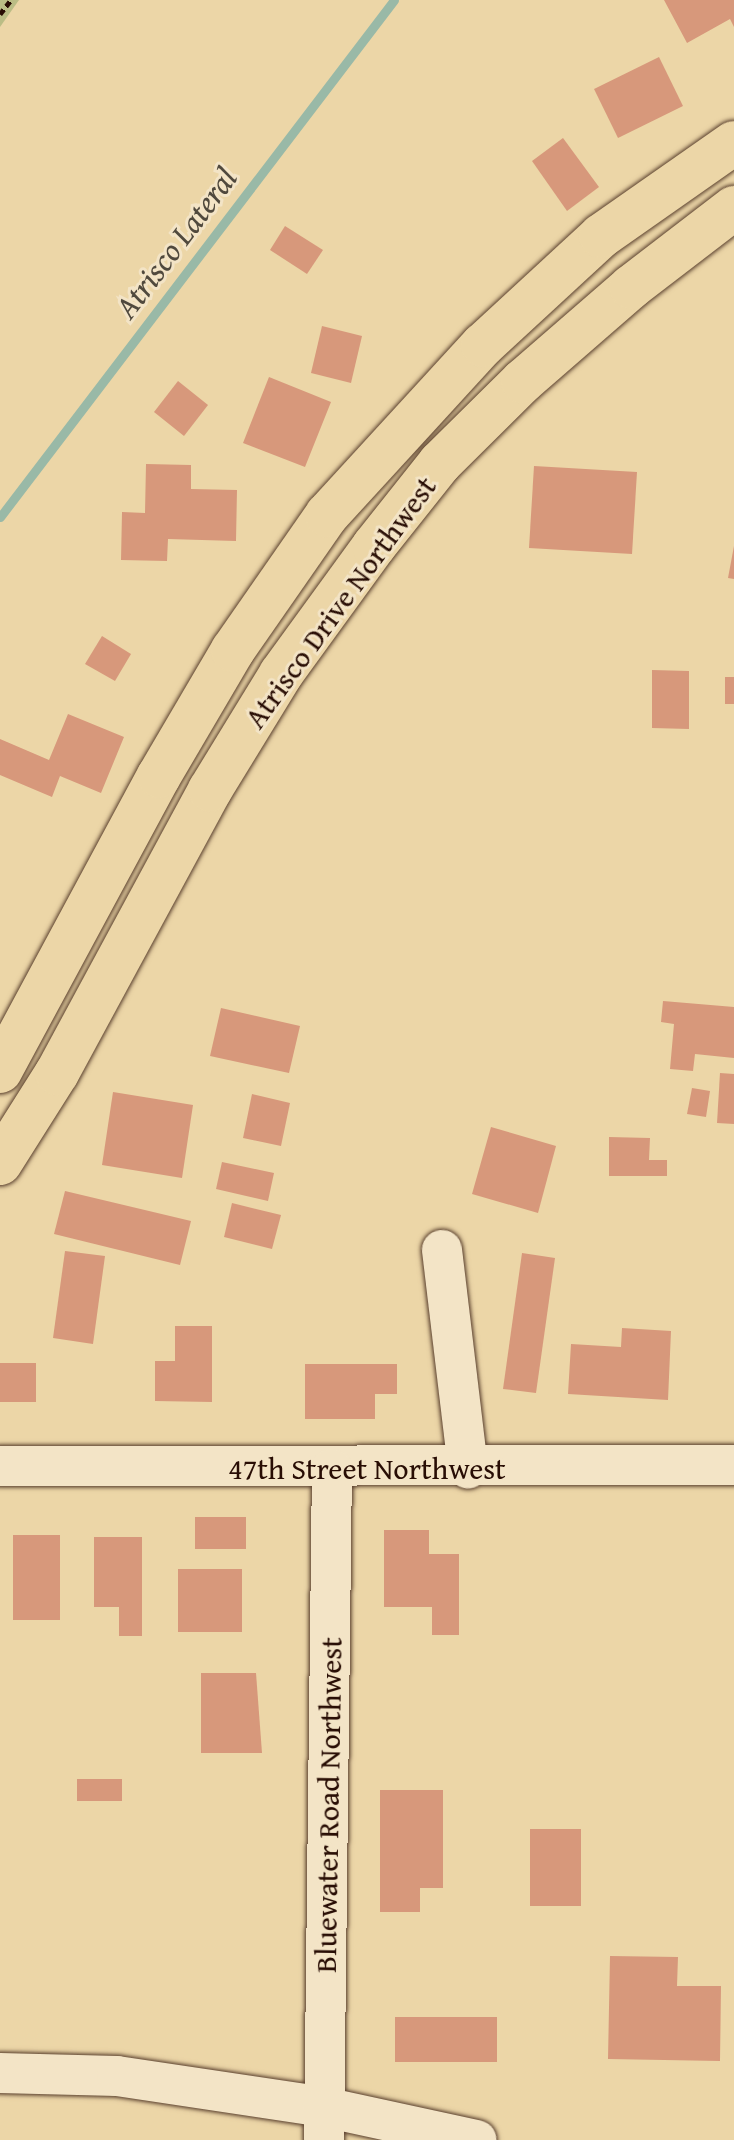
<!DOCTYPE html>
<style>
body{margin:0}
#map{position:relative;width:734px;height:2140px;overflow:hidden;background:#ecd6a7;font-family:"Gentium Book Plus",serif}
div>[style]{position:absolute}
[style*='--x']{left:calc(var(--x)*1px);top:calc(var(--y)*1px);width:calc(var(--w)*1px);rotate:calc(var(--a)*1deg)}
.green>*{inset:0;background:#babd85}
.stream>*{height:9px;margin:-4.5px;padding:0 4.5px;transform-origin:4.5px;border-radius:4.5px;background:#99b9a7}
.building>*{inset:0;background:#d7987b}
.path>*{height:5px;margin-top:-2.5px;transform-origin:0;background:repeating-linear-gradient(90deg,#280d04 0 6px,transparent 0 10px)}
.roads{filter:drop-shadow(0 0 2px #593f2d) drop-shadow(0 0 2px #593f2d)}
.minor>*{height:40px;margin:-20px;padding:0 20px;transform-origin:20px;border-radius:20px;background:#f3e4c6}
.major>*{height:44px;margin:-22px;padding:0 22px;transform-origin:22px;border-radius:22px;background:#ecd6a7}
span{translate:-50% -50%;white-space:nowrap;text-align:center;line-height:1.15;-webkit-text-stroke:6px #f3e4c6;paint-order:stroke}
.street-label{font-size:30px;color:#280d04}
.water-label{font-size:32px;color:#50493d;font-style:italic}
</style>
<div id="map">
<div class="green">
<div style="clip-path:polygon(0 0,19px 0,0 27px)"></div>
</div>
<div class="stream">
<div style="--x:0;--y:517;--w:650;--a:-52.69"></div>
</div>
<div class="building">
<div style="clip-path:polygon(664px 0,734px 0,734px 27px,730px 19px,687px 43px)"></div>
<div style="clip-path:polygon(659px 57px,683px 106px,618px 138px,594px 89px)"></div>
<div style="clip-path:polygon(563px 138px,599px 187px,567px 211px,532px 161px)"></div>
<div style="clip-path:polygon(285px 226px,323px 250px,307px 274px,270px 250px)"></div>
<div style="clip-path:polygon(322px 326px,362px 336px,351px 383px,311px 373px)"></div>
<div style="clip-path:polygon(269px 377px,331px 402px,305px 467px,243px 443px)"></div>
<div style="clip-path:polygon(178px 381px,208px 405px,184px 436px,154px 412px)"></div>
<div style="clip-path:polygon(146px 464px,191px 465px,191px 489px,237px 490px,236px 541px,168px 539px,167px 561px,121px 560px,122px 512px,145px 513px)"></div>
<div style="clip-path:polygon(534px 466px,637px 472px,632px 554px,529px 548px)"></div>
<div style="clip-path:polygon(734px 546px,734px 579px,728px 578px)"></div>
<div style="clip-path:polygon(102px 636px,131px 654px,115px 681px,85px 664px)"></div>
<div style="clip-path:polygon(652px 670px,689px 671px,689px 729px,652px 728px)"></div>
<div style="clip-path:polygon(725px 677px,734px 677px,734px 704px,725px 704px)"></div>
<div style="clip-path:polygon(68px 714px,124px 737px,101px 793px,60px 776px,52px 797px,0 775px,0 739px,49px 760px)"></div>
<div style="clip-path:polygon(663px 1001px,734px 1007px,734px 1058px,695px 1054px,693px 1071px,670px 1069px,674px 1024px,661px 1022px)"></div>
<div style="clip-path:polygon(221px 1008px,300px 1026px,289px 1073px,210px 1056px)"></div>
<div style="clip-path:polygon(720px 1073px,734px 1074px,734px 1124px,717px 1123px)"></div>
<div style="clip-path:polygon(692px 1088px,710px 1091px,706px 1117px,687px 1114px)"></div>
<div style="clip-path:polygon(113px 1092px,193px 1105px,182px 1178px,102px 1165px)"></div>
<div style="clip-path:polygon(252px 1094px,290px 1103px,281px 1146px,243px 1138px)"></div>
<div style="clip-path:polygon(491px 1127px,556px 1146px,538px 1213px,472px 1194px)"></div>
<div style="clip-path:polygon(609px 1137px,650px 1138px,649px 1160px,667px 1160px,667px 1176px,609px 1176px)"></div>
<div style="clip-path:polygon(222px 1162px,274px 1173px,268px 1201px,216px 1189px)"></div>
<div style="clip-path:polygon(65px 1191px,191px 1221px,180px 1265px,54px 1234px)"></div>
<div style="clip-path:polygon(232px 1203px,281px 1215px,272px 1249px,224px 1237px)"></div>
<div style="clip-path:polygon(65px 1251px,105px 1256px,93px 1344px,53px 1338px)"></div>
<div style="clip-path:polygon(522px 1253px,555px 1258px,536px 1393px,503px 1389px)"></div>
<div style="clip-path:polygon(175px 1326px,212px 1326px,212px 1402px,155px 1401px,155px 1361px,175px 1361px)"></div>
<div style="clip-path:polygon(622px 1328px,671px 1331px,668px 1400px,568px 1394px,571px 1344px,621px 1347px)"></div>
<div style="clip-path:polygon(0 1363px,36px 1363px,36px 1402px,0 1402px)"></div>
<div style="clip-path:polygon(305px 1364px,397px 1364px,397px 1394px,375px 1394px,375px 1419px,305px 1419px)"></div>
<div style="clip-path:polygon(195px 1517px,246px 1517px,246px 1549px,195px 1549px)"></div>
<div style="clip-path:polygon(384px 1530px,429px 1530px,429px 1554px,459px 1554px,459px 1635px,432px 1635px,432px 1607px,384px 1607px)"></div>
<div style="clip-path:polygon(13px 1535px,60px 1535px,60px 1620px,13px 1620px)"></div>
<div style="clip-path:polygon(94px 1537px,142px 1537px,142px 1636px,119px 1636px,119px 1607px,94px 1607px)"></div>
<div style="clip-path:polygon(178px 1569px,242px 1569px,242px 1632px,178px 1632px)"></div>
<div style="clip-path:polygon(201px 1673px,256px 1673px,262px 1753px,201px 1753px)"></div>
<div style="clip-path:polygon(77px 1779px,122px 1779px,122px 1801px,77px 1801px)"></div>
<div style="clip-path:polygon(380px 1790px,443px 1790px,443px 1888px,420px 1888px,420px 1912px,380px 1912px)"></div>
<div style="clip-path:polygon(530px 1829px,581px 1829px,581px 1906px,530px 1906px)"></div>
<div style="clip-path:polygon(610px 1956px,678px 1957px,677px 1986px,721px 1986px,720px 2061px,608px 2059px)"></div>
<div style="clip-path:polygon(395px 2017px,497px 2017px,497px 2062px,395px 2062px)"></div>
</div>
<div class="path">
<div style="--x:0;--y:14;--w:18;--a:-52"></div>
</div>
<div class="roads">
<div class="minor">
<div style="--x:442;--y:1250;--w:220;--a:83.2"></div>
<div style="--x:0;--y:1466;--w:734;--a:-0.08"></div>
<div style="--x:0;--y:2073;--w:117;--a:1.5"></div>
<div style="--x:117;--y:2076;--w:209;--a:8.5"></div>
<div style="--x:324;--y:2107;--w:156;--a:12.2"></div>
<div style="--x:324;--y:2140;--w:671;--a:-89.32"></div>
</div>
<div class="major">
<div style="--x:0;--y:1071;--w:335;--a:-61.7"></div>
<div style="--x:159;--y:776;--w:146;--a:-59.6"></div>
<div style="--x:233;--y:650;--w:165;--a:-55.2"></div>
<div style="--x:327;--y:515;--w:231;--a:-47.5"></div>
<div style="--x:483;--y:345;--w:161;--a:-42.7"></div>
<div style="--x:601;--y:236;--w:162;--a:-35"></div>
<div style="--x:0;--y:1163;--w:107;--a:-57.7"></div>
<div style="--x:57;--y:1073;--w:322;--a:-61.6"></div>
<div style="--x:210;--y:790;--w:136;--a:-58.5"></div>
<div style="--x:281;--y:674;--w:158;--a:-54"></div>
<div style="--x:374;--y:546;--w:106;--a:-51.5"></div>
<div style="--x:440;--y:463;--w:117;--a:-44.7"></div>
<div style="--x:523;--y:381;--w:143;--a:-41"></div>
<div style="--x:631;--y:287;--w:130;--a:-37.5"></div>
</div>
</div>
<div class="street-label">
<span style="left:340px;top:602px;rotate:-54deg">Atrisco Drive Northwest</span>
<span style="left:367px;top:1468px">47th Street Northwest</span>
<span style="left:328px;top:1805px;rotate:-89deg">Bluewater Road Northwest</span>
</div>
<div class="water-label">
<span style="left:176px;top:243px;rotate:-53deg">Atrisco Lateral</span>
</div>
</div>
